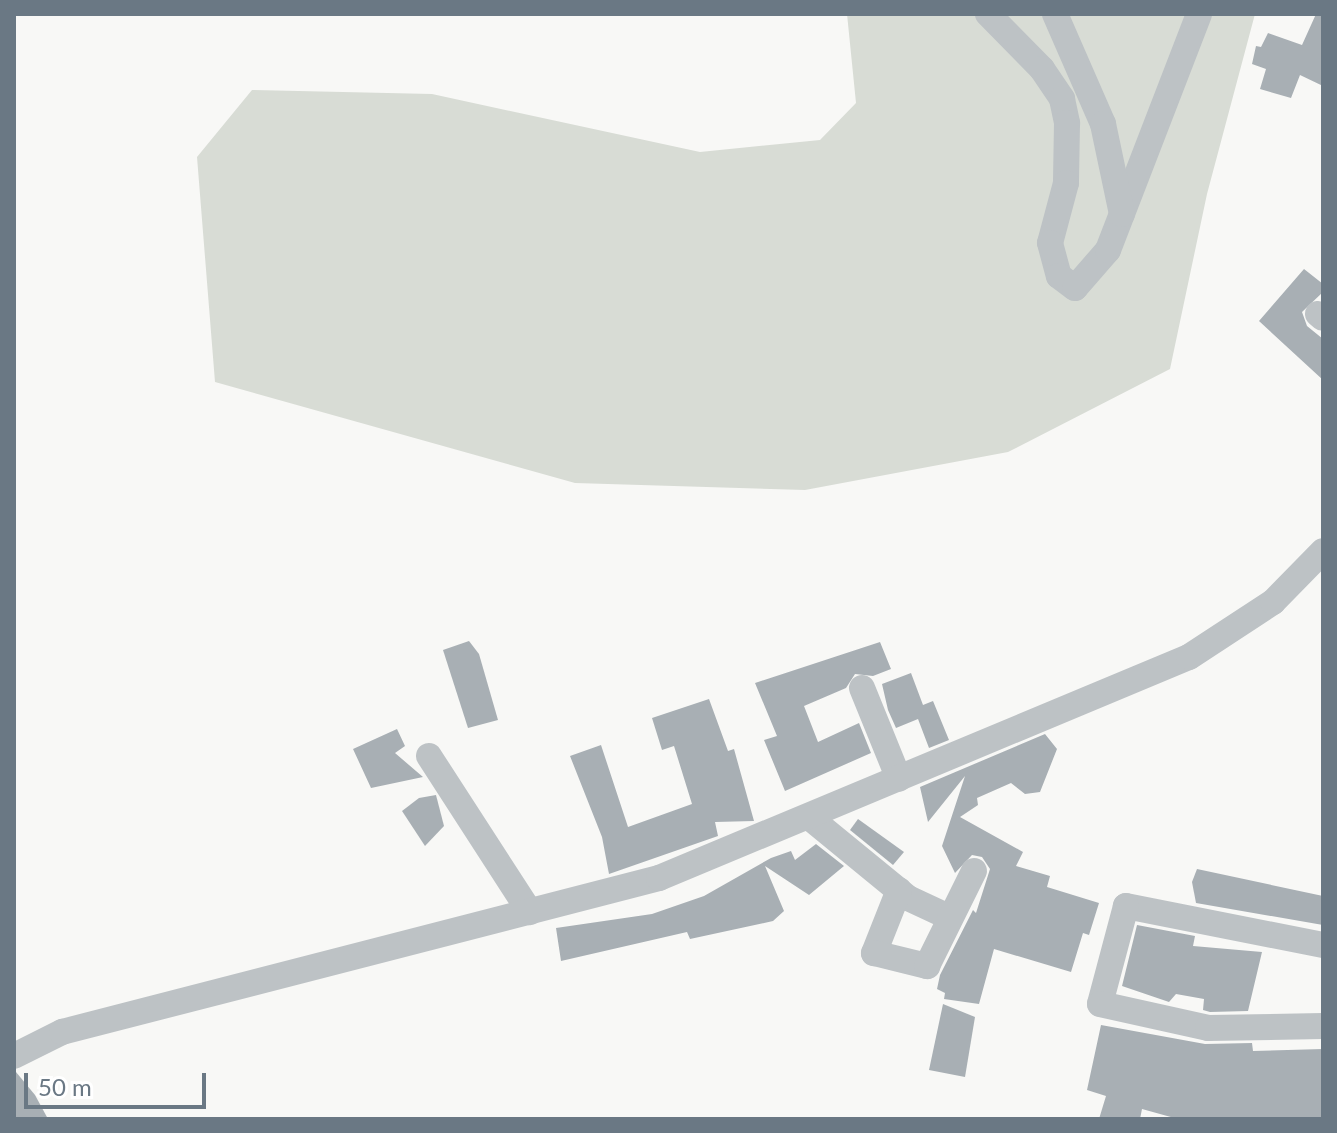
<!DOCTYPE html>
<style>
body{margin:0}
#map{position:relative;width:1337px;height:1133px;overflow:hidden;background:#f8f8f6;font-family:Lato,sans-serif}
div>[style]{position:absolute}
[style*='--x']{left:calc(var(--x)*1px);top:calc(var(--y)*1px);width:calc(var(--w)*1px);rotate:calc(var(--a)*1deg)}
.green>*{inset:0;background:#d8dcd5}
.building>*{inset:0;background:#a8afb4}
.minor>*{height:26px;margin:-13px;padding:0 13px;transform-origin:13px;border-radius:13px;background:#bdc2c5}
span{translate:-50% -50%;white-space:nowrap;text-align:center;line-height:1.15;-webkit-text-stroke:8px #fff;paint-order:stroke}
.frame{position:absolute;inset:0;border:16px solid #6a7884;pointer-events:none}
.scale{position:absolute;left:24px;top:1073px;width:182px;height:36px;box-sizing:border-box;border:4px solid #6a7884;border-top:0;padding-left:10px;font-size:24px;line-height:28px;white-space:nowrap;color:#6a7884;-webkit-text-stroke:6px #fff;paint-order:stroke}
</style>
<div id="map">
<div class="green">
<div style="clip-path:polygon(847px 14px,1255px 14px,1207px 194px,1170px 369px,1008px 452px,805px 490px,575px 483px,215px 382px,197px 157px,252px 90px,432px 94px,700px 152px,820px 140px,856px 103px)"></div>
</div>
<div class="building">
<div style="clip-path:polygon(1316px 14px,1323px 14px,1323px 86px,1300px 75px,1291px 98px,1260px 89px,1266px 69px,1252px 64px,1256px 46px,1261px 47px,1268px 33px,1302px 45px)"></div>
<div style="clip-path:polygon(1304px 269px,1323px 284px,1323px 292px,1302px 312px,1307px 326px,1323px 339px,1323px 380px,1259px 321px)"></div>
<div style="clip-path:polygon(469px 641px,479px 654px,498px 720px,468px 728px,443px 650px)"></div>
<div style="clip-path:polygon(880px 642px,891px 669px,873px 676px,855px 674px,846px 688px,804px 706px,818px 742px,859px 723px,871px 753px,785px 791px,764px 740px,777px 736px,755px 683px)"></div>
<div style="clip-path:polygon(911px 673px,923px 705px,933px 701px,949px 740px,929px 748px,918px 719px,896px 728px,888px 710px,882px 684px)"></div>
<div style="clip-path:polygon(709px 699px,728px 751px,734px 749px,754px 821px,715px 822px,718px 836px,609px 874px,602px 837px,570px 756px,601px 745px,628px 827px,692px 804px,674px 746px,662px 750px,652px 718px)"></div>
<div style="clip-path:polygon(397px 729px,405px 746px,395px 753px,423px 777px,371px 788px,353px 749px)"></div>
<div style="clip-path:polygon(1045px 734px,1057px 749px,1040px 792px,1025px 794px,1011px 783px,977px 798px,978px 805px,960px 817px,1023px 852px,1016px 866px,1050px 876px,1047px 887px,1099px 903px,1089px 935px,1083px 933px,1071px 972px,994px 949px,979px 1004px,944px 999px,945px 993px,937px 989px,940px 975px,973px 910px,976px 913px,990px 869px,982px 857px,972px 855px,955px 873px,942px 846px,965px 776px,928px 822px,920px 787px)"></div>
<div style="clip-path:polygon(436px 795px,444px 826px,425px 846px,402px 811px,419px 798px)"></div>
<div style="clip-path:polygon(858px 819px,904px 852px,893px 865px,850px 830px)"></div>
<div style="clip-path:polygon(816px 844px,844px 866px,809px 895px,765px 866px,784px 911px,773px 921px,690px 939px,687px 932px,561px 961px,556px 928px,652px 914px,704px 896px,771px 858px,791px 851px,795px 860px)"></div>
<div style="clip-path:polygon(1197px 869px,1323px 896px,1323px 925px,1196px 903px,1192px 882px)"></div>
<div style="clip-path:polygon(1137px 925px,1195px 936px,1193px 946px,1262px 952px,1248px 1011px,1210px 1012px,1203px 1010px,1204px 999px,1176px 994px,1169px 1002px,1122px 986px)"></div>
<div style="clip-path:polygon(943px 1004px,975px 1017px,965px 1077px,929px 1070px)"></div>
<div style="clip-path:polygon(1101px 1025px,1205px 1044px,1252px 1043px,1253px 1051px,1323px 1049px,1323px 1119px,1178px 1119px,1142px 1109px,1140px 1119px,1099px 1119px,1106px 1096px,1087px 1090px)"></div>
<div style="clip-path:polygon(16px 1072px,35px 1095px,48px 1119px,14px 1119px)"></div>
</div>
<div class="minor">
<div style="--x:988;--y:14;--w:77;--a:45.5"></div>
<div style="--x:1042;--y:69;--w:36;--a:56"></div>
<div style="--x:1062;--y:99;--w:25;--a:78"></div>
<div style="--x:1067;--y:123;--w:60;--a:91"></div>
<div style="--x:1066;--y:183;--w:62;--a:104.9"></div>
<div style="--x:1050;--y:243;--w:34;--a:75"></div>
<div style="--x:1059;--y:276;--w:20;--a:37"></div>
<div style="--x:1075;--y:288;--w:50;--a:-49"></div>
<div style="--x:1108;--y:250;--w:253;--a:-68.9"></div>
<div style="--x:1055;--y:14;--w:120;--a:66.4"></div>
<div style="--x:1103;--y:124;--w:92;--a:78.1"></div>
<div style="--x:1318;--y:314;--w:6;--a:39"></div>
<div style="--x:862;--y:688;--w:98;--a:67.9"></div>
<div style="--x:429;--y:756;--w:186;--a:57.1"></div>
<div style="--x:809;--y:817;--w:128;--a:39.3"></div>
<div style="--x:908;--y:898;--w:45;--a:24.9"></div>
<div style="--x:899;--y:890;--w:68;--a:111.6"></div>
<div style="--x:874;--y:953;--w:55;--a:13.8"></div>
<div style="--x:927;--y:966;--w:106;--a:-63.7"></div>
<div style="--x:1323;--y:945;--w:201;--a:-168.8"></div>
<div style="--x:1126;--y:906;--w:101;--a:104.9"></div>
<div style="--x:1100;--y:1004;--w:111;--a:12.5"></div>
<div style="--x:1208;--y:1028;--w:115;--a:-1"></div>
<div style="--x:14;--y:1056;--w:54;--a:-26.6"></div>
<div style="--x:62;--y:1032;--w:617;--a:-14.46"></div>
<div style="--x:659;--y:878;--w:574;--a:-22.64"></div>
<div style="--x:1189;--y:657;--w:100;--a:-33.2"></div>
<div style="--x:1273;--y:602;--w:71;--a:-45.6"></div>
</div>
<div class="frame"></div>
<div class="scale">50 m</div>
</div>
